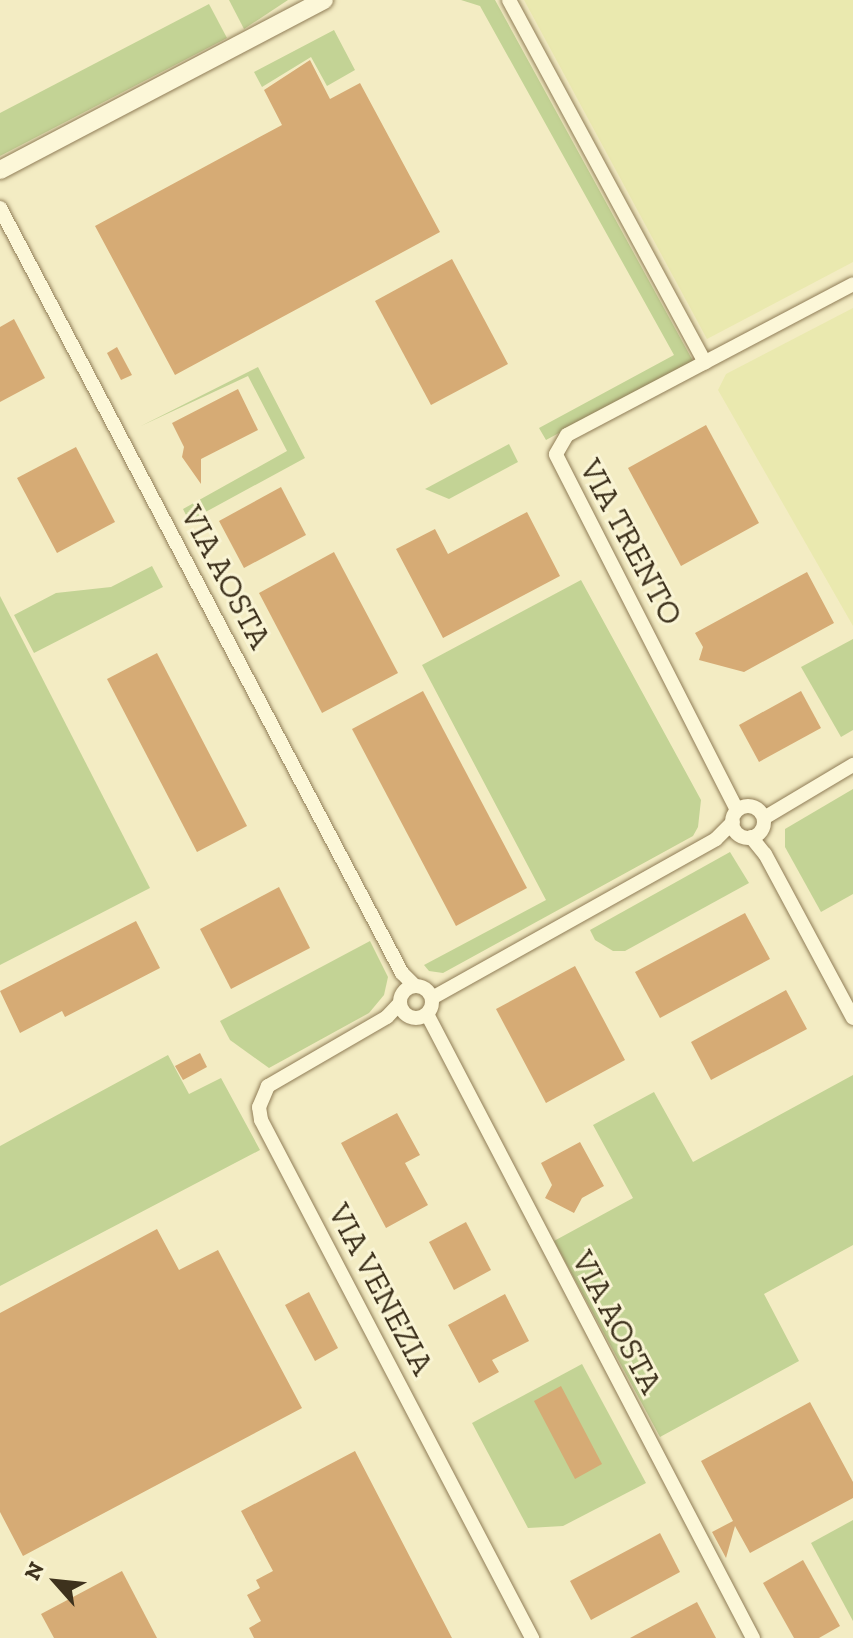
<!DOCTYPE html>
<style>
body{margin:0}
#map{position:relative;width:853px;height:1638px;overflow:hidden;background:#f3ecc3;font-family:"Zilla Slab",serif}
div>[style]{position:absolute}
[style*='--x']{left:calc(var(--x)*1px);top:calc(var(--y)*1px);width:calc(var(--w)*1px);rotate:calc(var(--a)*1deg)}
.farmland>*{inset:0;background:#eae9af}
.green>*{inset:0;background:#c3d395}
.building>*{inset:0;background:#d6ab75}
.roads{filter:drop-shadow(0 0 2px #907d57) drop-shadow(0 0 2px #907d57)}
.minor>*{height:14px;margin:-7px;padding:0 7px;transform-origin:7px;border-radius:7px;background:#fcf7d8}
.minor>.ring{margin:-7px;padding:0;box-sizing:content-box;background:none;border:14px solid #fcf7d8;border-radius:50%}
.tertiary>*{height:18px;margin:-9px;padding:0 9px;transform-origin:9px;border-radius:9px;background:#fcf7d8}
span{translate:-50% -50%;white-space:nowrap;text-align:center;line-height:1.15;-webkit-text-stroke:6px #f9f4d4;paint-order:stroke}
.street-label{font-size:32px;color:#3e321d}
.north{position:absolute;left:16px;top:1542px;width:80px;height:80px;-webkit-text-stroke:6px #f9f4d4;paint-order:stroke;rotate:297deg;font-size:22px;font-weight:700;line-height:32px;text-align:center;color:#3e321d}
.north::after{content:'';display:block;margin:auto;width:28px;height:36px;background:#3e321d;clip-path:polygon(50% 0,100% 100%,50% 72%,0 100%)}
</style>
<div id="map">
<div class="farmland">
<div style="clip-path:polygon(524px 0,853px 0,853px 262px,707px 339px)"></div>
<div style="clip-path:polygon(853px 308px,853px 626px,718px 390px,726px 374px)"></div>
</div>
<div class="green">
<div style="clip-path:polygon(229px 0,288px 0,244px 29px)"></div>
<div style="clip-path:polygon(461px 0,495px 0,693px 361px,546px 440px,539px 428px,674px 355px,480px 6px)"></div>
<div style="clip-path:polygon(209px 4px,227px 38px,0 156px,0 113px)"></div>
<div style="clip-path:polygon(334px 30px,355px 70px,327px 86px,311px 57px,262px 87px,254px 72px)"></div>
<div style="clip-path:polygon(258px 367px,305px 458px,189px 521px,183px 509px,287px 451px,248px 376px,141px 426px)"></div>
<div style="clip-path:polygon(509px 444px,518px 462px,449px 499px,425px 489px)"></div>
<div style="clip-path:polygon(152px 566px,163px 587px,34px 653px,14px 615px,56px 593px,111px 587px)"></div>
<div style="clip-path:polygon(581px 580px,701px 800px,698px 827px,693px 836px,443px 973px,429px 971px,424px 965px,546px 900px,422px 665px)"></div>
<div style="clip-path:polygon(0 596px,150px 888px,0 965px)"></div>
<div style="clip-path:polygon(853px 639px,853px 730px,841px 737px,801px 667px)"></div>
<div style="clip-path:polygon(853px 789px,853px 894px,821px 912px,785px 847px,785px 829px)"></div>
<div style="clip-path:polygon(730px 852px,749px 883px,625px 951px,613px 951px,595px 940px,590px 930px)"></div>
<div style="clip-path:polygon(370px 941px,388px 977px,384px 995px,369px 1013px,269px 1068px,230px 1040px,220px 1021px)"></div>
<div style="clip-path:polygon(168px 1055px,189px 1094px,221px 1078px,260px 1150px,0 1286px,0 1146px)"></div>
<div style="clip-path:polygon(853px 1075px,853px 1245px,764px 1294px,799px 1361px,660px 1437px,554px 1241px,633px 1198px,593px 1125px,654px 1092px,693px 1162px)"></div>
<div style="clip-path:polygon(582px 1364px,646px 1483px,563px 1526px,528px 1528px,472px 1423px)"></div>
<div style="clip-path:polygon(853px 1520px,853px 1621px,811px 1543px)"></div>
</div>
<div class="building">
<div style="clip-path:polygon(310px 60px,330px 99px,360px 83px,440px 232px,175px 375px,95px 226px,282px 125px,264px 90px)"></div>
<div style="clip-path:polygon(452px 259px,508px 364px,431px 405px,375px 301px)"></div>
<div style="clip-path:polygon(14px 319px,45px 378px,0 402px,0 327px)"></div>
<div style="clip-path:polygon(117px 347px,132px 375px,121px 380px,107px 353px)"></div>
<div style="clip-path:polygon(238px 389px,258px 430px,201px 459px,201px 484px,182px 457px,184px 447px,172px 423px)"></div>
<div style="clip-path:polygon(706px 425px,759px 523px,681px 566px,628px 468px)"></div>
<div style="clip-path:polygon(76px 447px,115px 522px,57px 553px,17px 478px)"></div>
<div style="clip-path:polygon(281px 487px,306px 535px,244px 568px,219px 521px)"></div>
<div style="clip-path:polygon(527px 512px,560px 576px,443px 638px,396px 549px,435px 529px,448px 554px)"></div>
<div style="clip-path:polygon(334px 552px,398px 673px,322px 713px,259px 593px)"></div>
<div style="clip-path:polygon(807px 572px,834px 623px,744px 672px,699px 660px,703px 647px,695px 633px)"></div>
<div style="clip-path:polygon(157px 653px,247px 826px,197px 852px,107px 679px)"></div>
<div style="clip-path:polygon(423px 691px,527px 888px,456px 926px,352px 729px)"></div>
<div style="clip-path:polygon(801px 691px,821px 728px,759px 762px,739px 725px)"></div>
<div style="clip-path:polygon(279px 887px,310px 948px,231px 989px,200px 929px)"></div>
<div style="clip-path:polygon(745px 913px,770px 959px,660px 1018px,635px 972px)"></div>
<div style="clip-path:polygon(136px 921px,160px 968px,65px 1017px,62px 1011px,20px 1033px,0 991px)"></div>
<div style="clip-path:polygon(575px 966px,625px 1060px,546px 1103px,496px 1009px)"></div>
<div style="clip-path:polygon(786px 990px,807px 1029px,711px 1080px,691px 1042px)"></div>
<div style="clip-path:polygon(200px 1053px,207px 1067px,183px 1080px,175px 1066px)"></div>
<div style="clip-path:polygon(397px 1113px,420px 1155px,405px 1163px,428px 1205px,386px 1228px,341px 1143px)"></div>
<div style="clip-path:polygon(580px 1142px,604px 1186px,582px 1198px,574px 1213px,545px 1198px,552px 1185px,541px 1163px)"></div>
<div style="clip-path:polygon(466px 1222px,491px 1270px,454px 1290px,429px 1242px)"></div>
<div style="clip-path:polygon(157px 1229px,179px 1270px,218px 1250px,302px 1408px,23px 1556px,0 1512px,0 1313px)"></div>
<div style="clip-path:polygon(309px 1292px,338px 1348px,315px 1361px,285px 1305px)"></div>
<div style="clip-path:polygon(505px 1294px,529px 1341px,492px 1360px,499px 1372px,479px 1383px,448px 1325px)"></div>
<div style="clip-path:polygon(561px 1386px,602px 1464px,575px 1479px,534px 1401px)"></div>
<div style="clip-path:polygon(810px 1402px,853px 1482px,853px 1498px,750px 1553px,735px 1526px,726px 1558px,712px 1532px,733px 1521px,701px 1461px)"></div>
<div style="clip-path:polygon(355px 1451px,452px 1638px,254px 1638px,249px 1628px,261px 1621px,247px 1595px,260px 1588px,256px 1580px,273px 1571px,241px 1511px)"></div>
<div style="clip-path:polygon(660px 1533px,680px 1572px,591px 1620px,570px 1581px)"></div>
<div style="clip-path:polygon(803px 1560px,840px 1626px,819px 1638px,794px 1638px,763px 1583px)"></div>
<div style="clip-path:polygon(122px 1571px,157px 1638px,54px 1638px,41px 1614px)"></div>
<div style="clip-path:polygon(697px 1602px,716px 1638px,630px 1638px)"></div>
</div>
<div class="roads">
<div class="minor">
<div style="--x:509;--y:0;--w:412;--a:61.6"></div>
<div style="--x:0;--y:208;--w:864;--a:62.28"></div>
<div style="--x:402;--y:973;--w:18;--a:45"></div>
<div class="ring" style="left:732px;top:806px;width:18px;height:18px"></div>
<div style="--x:737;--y:810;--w:399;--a:-117"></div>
<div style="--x:556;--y:454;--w:22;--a:-60"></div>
<div style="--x:567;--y:435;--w:323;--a:-27.8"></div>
<div style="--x:764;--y:818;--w:104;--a:-30.8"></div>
<div style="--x:751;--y:837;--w:22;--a:51"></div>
<div style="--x:765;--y:854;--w:186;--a:61.8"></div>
<div class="ring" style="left:400px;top:986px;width:18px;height:18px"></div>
<div style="--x:432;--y:998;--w:325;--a:-29.2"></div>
<div style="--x:716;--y:839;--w:24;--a:-45"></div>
<div style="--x:400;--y:1003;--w:19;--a:133"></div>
<div style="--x:387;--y:1017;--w:138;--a:149.9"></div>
<div style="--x:268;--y:1086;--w:23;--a:113"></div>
<div style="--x:259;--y:1107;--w:13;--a:81"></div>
<div style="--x:261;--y:1120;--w:585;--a:62.38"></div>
<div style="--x:427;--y:1014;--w:704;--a:62.42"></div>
</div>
<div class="tertiary">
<div style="--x:0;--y:170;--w:366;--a:-27.7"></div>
</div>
</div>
<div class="street-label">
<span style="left:631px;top:542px;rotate:62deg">VIA TRENTO</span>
<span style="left:226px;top:577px;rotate:62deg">VIA AOSTA</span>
<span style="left:381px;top:1289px;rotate:62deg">VIA VENEZIA</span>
<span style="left:617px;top:1322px;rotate:62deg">VIA AOSTA</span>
</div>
<div class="north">N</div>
</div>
